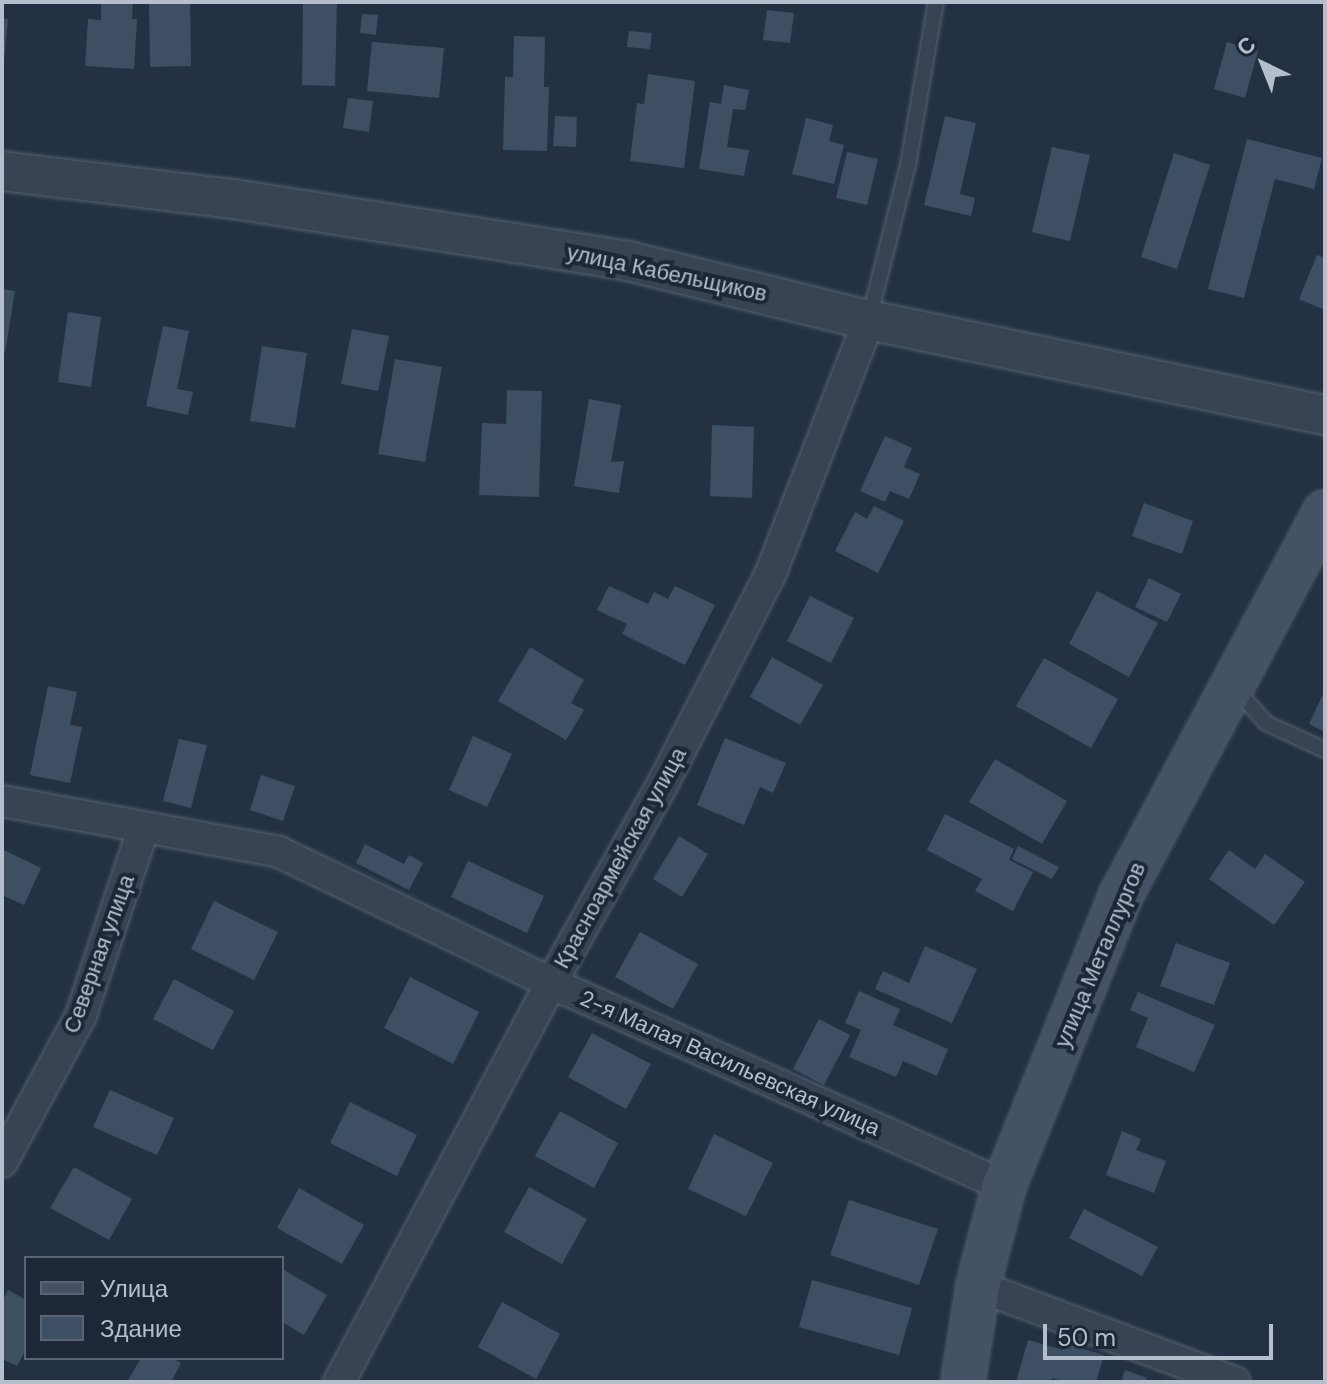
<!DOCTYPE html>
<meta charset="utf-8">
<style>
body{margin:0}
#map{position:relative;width:1327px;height:1384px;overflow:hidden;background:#233143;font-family:"DM Sans",sans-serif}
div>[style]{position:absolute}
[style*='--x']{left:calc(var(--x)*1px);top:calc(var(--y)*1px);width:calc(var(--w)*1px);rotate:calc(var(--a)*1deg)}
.building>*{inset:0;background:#3f4f63}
.roads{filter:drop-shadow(0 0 2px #566170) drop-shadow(0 0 2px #566170)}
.service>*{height:14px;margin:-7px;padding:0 7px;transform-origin:7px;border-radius:7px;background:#384353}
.minor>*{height:30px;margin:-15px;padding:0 15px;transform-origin:15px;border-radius:15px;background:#384353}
.tertiary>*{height:38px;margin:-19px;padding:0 19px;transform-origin:19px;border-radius:19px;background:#384353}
.secondary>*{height:42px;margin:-21px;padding:0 21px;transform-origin:21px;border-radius:21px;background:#455266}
span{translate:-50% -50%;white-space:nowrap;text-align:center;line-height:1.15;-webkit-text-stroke:8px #1c2838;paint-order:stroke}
.street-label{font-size:22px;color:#b5becd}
.frame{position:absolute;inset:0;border:4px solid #b5becd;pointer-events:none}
.legend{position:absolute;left:24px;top:1256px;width:260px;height:104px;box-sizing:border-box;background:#1c2838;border:2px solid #596474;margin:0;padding:10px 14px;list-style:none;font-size:24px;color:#b5becd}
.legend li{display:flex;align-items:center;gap:16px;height:40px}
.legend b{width:40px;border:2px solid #596474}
.north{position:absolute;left:1223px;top:24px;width:80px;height:80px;-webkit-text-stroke:6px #1c2838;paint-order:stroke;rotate:317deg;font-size:22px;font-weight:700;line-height:32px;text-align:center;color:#b5becd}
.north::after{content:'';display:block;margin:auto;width:28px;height:36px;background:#b5becd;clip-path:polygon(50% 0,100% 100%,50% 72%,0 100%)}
.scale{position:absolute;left:1043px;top:1324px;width:230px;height:36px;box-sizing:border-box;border:4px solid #b5becd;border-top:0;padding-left:10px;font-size:24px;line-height:28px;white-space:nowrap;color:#b5becd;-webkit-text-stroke:6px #1c2838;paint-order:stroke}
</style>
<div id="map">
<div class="building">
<div style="clip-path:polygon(101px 2px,133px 2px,132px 19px,137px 19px,134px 69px,85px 66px,88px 19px,101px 20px)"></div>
<div style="clip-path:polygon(149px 2px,190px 2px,191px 66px,150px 67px)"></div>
<div style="clip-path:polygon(303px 2px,337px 2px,335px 86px,302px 85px)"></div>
<div style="clip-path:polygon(767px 10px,794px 13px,790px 43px,763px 40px)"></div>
<div style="clip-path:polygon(362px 14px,378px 15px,376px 35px,360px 33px)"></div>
<div style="clip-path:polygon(2px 18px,8px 19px,4px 61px,2px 61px)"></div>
<div style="clip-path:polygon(629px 31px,652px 33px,650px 49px,627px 47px)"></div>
<div style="clip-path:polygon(514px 36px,545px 37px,544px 87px,549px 87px,547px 151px,503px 150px,505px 77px,513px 77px)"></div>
<div style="clip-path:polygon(372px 42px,444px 48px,439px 98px,367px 91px)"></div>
<div style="clip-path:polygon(1227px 42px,1258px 51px,1245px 98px,1214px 89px)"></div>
<div style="clip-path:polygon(648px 74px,695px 81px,684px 168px,630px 161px,637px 103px,644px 104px)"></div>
<div style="clip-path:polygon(724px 85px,749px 90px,745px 110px,733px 109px,727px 147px,749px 150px,744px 176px,699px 169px,710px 102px,721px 104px)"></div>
<div style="clip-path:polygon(348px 98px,373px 101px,369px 132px,343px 128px)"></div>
<div style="clip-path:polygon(555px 116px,577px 117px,576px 147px,553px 146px)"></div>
<div style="clip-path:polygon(945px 116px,976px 123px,960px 194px,975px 198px,971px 216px,924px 205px)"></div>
<div style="clip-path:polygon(806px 118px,833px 125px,829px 141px,844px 145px,834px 184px,792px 174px)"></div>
<div style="clip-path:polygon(1247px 139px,1322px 158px,1314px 189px,1275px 179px,1244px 298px,1208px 289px)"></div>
<div style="clip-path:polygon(1052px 147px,1090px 155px,1070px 241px,1032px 232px)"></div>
<div style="clip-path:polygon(847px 152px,878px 159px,867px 205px,836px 198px)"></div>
<div style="clip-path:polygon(1174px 153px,1210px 165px,1177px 269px,1141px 257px)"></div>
<div style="clip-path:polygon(1317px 255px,1325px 258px,1325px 310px,1299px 299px)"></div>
<div style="clip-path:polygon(2px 289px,15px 291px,5px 353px,2px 352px)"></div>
<div style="clip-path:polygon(68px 312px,101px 317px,91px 387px,58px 382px)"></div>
<div style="clip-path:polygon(163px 326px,189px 331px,177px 389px,193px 392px,188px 415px,146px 406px)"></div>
<div style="clip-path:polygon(352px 329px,389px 336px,378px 391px,341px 384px)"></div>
<div style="clip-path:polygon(262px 346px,307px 353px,295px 428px,250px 421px)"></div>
<div style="clip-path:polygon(395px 359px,442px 367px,425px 462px,378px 454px)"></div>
<div style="clip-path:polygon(507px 390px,542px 391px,539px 497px,479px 495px,482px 423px,506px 424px)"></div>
<div style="clip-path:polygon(589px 399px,621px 405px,611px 462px,624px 461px,619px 493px,574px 486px)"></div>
<div style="clip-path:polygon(712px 425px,754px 427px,752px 498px,710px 496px)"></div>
<div style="clip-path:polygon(885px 436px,912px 448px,904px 467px,920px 474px,909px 499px,890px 491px,885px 502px,860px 491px)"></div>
<div style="clip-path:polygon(1144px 503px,1193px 521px,1182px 554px,1132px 536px)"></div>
<div style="clip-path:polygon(874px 506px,904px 521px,878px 573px,835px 551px,855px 512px,867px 519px)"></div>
<div style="clip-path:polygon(1149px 578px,1181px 594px,1167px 622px,1135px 607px)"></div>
<div style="clip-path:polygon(609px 586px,648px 604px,654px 592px,668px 599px,675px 586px,715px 605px,685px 665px,622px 634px,627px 624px,597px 610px)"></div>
<div style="clip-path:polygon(1097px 591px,1158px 623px,1129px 677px,1069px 644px)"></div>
<div style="clip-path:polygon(810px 596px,854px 618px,831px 663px,787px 641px)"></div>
<div style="clip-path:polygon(530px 647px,584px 680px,571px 703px,584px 710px,566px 740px,498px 701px)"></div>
<div style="clip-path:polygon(772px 657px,823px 685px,800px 725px,750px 697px)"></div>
<div style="clip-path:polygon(1044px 658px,1118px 699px,1091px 748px,1016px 706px)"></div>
<div style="clip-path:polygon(48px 686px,77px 692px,70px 725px,82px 727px,70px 783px,30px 775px)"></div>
<div style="clip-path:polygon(1325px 690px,1325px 732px,1309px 724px)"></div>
<div style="clip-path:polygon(473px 736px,512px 754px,487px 807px,449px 790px)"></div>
<div style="clip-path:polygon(725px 738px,786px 763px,773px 793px,760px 787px,744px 825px,697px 805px)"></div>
<div style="clip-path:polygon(179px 739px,207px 745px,191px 808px,163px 801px)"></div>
<div style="clip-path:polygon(995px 759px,1067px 801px,1042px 844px,969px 802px)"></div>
<div style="clip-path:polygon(261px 775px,295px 786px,283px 821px,250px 810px)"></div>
<div style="clip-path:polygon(945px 814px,1014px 849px,1009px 860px,1033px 872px,1013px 911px,975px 891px,982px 879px,927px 850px)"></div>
<div style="clip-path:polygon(679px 836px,708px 854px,682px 897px,653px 879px)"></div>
<div style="clip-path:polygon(365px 844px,404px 864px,409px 855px,423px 863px,409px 890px,356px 863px)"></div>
<div style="clip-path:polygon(1018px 846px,1059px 867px,1052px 879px,1012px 859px)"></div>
<div style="clip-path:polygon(2px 849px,41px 868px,24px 905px,2px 895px)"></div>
<div style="clip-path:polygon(1229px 850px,1255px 869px,1265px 854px,1305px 882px,1274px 925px,1209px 879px)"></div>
<div style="clip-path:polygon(468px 861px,544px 896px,527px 933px,451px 897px)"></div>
<div style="clip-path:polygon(214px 901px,278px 932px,254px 980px,191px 949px)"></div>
<div style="clip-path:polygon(640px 932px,698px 964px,673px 1009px,615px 977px)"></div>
<div style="clip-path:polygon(1176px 943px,1230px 963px,1214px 1005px,1160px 986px)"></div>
<div style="clip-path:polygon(925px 946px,977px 969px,952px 1023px,875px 989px,883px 971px,909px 983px)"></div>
<div style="clip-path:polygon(410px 977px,479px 1012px,453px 1064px,384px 1028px)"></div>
<div style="clip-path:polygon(174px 979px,234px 1011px,213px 1050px,153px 1019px)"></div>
<div style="clip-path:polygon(859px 991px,900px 1009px,893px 1025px,948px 1049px,937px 1076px,903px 1061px,896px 1077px,849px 1057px,861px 1030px,845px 1023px)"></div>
<div style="clip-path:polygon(1138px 992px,1215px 1025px,1194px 1072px,1136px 1047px,1148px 1018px,1130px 1010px)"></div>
<div style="clip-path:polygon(819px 1019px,850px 1035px,824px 1085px,793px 1069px)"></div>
<div style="clip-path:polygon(592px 1033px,651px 1064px,626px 1109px,568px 1077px)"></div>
<div style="clip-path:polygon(110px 1090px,174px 1118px,157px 1155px,93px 1127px)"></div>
<div style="clip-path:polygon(350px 1102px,417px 1135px,397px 1176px,330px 1143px)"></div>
<div style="clip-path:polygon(560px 1111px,618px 1143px,594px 1188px,535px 1156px)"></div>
<div style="clip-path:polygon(1122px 1131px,1141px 1139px,1136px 1150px,1166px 1161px,1154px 1193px,1106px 1175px)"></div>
<div style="clip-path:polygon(714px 1134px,773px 1163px,746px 1216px,688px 1189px)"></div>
<div style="clip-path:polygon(74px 1167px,132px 1199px,109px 1240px,50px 1208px)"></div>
<div style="clip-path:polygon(529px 1187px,587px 1219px,562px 1264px,504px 1232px)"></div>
<div style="clip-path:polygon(299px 1188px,364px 1225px,342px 1264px,277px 1228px)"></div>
<div style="clip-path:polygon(849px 1200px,938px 1229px,919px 1285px,830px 1255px)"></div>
<div style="clip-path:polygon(1084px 1209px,1158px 1247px,1142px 1276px,1069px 1238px)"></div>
<div style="clip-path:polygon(282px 1269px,327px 1295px,304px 1335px,282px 1322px)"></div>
<div style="clip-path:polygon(812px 1280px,912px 1308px,899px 1355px,799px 1327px)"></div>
<div style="clip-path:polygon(8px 1290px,26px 1300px,26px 1349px,17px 1366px,2px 1359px,2px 1302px)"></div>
<div style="clip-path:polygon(502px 1302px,560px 1334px,536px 1379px,478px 1347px)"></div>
<div style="clip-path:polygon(1028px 1340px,1063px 1350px,1066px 1344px,1104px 1355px,1096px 1382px,1067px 1382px,1052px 1378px,1051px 1382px,1016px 1382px)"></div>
<div style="clip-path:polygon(141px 1358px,172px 1358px,181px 1363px,171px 1382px,127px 1382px)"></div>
<div style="clip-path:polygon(1125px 1370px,1147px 1378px,1145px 1382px,1121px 1382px)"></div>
</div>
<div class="roads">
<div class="service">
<div style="--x:869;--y:319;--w:159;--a:-75.8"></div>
<div style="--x:908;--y:165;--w:165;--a:-80.3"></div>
<div style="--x:1235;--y:688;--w:47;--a:48.5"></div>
<div style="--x:1266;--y:723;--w:65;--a:24.6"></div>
</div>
<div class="minor">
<div style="--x:2;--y:801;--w:282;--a:10.4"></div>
<div style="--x:279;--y:852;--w:302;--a:25.7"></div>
<div style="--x:551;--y:983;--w:496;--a:24.1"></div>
<div style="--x:2;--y:1162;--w:167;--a:-61.7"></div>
<div style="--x:81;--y:1015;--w:198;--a:-71.5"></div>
<div style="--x:978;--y:1286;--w:274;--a:20.5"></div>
<div style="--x:339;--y:1382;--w:452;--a:-62"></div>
<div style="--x:551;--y:983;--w:225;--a:-60.7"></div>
<div style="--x:661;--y:787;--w:238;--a:-62.8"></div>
<div style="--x:770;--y:575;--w:274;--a:-68.8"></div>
</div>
<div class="tertiary">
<div style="--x:2;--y:171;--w:233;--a:6.9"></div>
<div style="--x:233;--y:199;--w:400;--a:8.9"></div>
<div style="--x:628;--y:261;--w:248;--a:13.8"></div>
<div style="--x:869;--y:320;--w:466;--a:11.8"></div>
</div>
<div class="secondary">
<div style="--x:963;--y:1382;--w:97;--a:-81.1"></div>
<div style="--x:978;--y:1286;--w:103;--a:-75.4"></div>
<div style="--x:1004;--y:1186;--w:314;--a:-68.1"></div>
<div style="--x:1121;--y:895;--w:434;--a:-62"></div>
</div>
</div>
<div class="street-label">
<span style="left:667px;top:273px;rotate:12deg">улица Кабельщиков</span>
<span style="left:620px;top:858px;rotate:-61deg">Красноармейская улица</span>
<span style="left:99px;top:954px;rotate:-70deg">Северная улица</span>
<span style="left:1100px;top:955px;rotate:-67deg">улица Металлургов</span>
<span style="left:730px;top:1063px;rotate:24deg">2-я Малая Васильевская улица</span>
</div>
<div class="frame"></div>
<ul class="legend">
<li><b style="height:10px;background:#455266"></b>Улица</li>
<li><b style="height:22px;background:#3f4f63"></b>Здание</li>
</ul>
<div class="north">С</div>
<div class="scale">50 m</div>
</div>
